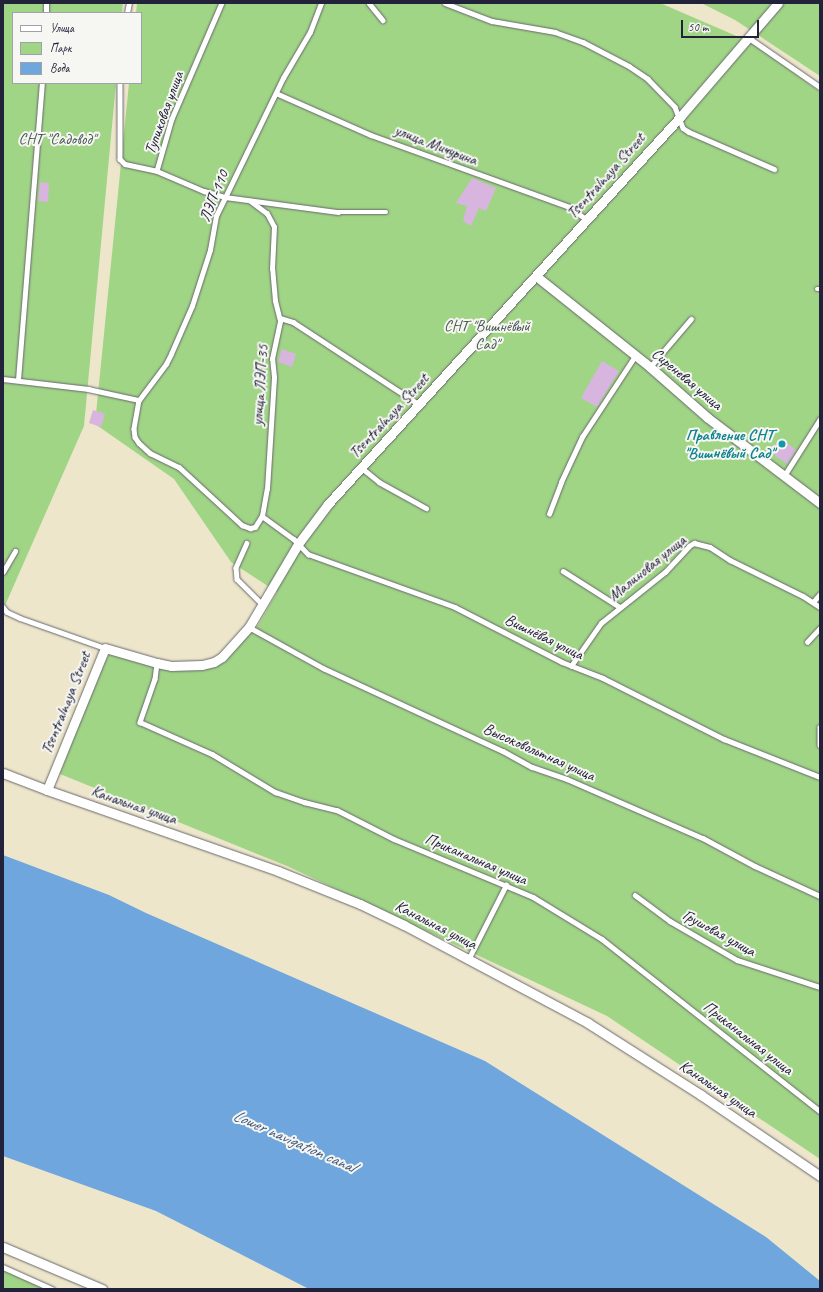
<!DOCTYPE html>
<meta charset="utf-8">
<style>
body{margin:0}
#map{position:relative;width:823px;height:1292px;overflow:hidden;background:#ede6cb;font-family:Caveat,sans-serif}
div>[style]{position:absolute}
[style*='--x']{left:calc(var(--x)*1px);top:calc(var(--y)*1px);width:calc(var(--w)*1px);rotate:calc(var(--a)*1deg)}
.green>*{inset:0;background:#a0d586}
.water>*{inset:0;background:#70a6de}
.building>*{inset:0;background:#d7b5de}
.roads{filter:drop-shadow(0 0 1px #69676d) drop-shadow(0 0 1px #69676d)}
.service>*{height:4.5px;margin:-2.25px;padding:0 2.25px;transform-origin:2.25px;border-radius:2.25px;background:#fff}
.minor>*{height:9px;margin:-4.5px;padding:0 4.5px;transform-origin:4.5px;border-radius:4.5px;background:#fff}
.dots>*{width:11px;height:11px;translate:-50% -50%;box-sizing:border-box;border:2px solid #f6f6f2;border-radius:50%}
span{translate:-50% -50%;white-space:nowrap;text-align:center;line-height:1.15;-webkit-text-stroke:4px #f6f6f2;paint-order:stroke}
.street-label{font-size:16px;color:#22223b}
.park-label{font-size:16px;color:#485852}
.culture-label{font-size:16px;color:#0d838f;font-weight:700}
.right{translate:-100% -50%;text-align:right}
.water-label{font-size:17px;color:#41577c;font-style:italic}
.frame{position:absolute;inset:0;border:4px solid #22223b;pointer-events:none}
.legend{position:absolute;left:12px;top:12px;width:130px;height:72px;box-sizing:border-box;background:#f6f6f2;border:1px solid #a1a1a9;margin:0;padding:5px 7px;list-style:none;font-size:12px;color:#22223b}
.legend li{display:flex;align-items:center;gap:8px;height:20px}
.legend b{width:20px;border:1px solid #a1a1a9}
.scale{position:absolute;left:681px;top:20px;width:78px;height:18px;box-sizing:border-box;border:2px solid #22223b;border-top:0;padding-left:5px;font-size:12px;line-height:14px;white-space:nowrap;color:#22223b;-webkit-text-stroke:3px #f6f6f2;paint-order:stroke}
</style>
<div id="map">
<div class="green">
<div style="clip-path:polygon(3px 3px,123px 3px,122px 13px,13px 13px,13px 83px,116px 83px,84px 426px,3px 610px)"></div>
<div style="clip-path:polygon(137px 3px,660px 3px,755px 44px,820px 92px,820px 1159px,607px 1016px,287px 866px,60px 774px,97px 673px,114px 648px,177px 666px,218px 663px,256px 629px,277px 592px,231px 562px,174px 479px,95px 424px,129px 83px,141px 83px,141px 13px,136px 13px)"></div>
<div style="clip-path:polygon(701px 3px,820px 3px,820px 76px,735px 20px)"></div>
<div style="clip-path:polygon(3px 1269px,57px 1289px,3px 1289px)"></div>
</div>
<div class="water">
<div style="clip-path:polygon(3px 855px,109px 895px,146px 913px,485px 1061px,766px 1237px,820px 1281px,820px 1289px,309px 1289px,156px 1211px,3px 1156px)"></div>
</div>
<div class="building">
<div style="clip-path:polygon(472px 178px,496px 188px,486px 211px,479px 208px,471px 226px,463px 221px,467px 206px,456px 203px)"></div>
<div style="clip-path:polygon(40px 182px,49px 183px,48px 202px,38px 201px)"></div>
<div style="clip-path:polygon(282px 349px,296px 354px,292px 367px,278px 362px)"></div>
<div style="clip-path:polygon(602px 361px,619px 371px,597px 407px,581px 398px)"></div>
<div style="clip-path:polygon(93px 410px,105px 414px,101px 427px,89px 423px)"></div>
<div style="clip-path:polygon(781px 438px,796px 450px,787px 464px,769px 451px)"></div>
</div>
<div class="roads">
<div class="service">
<div style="--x:222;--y:3;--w:126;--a:113.3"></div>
<div style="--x:172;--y:119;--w:54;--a:106.1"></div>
<div style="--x:157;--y:171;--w:51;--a:23.1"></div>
<div style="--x:204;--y:191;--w:22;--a:16"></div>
<div style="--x:225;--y:197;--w:114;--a:7.6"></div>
<div style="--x:338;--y:212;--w:48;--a:0"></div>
<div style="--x:369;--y:3;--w:22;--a:51"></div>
<div style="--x:445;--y:3;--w:50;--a:21"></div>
<div style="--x:492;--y:21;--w:64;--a:9.9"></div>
<div style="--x:555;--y:32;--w:30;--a:20"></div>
<div style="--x:583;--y:42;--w:52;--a:27.6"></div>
<div style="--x:629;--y:66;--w:23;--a:34"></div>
<div style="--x:648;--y:79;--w:39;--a:46"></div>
<div style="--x:675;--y:107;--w:22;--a:69"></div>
<div style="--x:683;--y:128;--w:7;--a:34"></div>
<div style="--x:689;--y:132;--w:93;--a:23.5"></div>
<div style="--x:46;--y:13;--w:10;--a:-90"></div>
<div style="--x:127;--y:13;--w:10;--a:-79"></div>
<div style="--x:749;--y:38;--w:86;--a:34.6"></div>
<div style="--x:120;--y:83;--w:76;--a:90"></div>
<div style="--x:120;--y:159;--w:7;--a:45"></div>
<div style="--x:125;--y:164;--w:33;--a:12"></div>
<div style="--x:276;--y:93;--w:104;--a:23.9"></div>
<div style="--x:371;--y:135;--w:212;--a:19.9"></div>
<div style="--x:570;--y:207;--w:21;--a:37"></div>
<div style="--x:817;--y:289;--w:3;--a:0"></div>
<div style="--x:280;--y:318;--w:14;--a:17"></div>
<div style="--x:293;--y:322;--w:152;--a:33.2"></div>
<div style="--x:650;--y:367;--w:63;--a:-49.5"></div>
<div style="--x:3;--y:379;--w:86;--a:6.7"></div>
<div style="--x:88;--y:389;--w:52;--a:12.2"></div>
<div style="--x:139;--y:400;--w:29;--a:100"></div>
<div style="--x:134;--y:429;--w:8;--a:83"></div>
<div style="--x:135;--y:437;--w:7;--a:56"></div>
<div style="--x:139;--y:443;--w:15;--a:42"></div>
<div style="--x:150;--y:453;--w:32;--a:26"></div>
<div style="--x:179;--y:467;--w:86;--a:42.6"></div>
<div style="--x:242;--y:525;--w:9;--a:21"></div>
<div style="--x:250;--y:528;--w:5;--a:-11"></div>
<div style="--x:255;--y:527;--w:13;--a:-58"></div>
<div style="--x:262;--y:516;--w:27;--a:-80"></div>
<div style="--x:267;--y:489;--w:112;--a:-86.4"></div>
<div style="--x:274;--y:377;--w:18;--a:-96"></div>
<div style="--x:272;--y:359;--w:39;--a:-78"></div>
<div style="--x:280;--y:321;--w:21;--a:-104"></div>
<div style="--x:275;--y:301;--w:32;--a:-95"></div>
<div style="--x:272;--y:269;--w:42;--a:-87.3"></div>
<div style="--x:274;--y:227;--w:15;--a:-118"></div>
<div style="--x:267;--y:214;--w:21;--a:-143"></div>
<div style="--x:18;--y:380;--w:298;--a:-85.4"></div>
<div style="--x:139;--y:400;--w:45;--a:-53.1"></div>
<div style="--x:166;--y:364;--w:11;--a:-63"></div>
<div style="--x:171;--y:354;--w:52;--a:-66.4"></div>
<div style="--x:192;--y:306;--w:59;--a:-72.2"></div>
<div style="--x:210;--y:250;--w:35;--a:-80"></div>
<div style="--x:216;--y:216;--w:153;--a:-64.1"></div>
<div style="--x:283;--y:78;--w:53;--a:-59.6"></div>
<div style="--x:310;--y:32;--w:31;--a:-69"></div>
<div style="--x:362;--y:468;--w:22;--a:39"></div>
<div style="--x:379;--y:482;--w:54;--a:29"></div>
<div style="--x:784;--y:476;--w:67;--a:-57.7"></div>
<div style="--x:549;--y:514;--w:34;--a:-69"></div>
<div style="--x:561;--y:482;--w:50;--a:-65"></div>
<div style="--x:582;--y:437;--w:97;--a:-56.8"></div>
<div style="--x:262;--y:516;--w:39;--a:36"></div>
<div style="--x:294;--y:539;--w:21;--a:47"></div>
<div style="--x:308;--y:554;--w:156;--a:19.8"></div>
<div style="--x:455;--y:607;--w:120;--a:27.2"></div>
<div style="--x:562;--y:662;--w:44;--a:21.3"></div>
<div style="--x:603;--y:678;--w:136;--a:26.8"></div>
<div style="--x:724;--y:739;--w:103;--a:21.6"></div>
<div style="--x:247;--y:543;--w:27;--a:114"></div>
<div style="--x:236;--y:568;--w:11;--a:85"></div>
<div style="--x:237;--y:579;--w:35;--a:45"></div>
<div style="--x:563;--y:571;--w:67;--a:32.3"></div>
<div style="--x:3;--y:572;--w:24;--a:-60"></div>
<div style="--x:814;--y:601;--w:9;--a:-49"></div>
<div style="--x:3;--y:607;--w:6;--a:51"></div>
<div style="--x:7;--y:612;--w:14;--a:25"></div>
<div style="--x:20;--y:618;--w:90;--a:19.4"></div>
<div style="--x:249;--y:627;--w:85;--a:29"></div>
<div style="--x:323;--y:668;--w:198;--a:24.8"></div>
<div style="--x:503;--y:751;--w:33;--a:29"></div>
<div style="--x:532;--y:767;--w:37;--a:19"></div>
<div style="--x:567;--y:779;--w:148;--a:23.5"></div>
<div style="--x:703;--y:838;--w:59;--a:28.3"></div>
<div style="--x:755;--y:866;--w:72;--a:24.8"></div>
<div style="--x:807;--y:642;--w:19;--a:-47"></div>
<div style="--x:157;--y:663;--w:16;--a:97"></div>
<div style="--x:155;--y:679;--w:46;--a:109.2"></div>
<div style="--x:140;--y:722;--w:79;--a:24"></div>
<div style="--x:212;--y:754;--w:74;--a:31.1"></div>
<div style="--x:275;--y:792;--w:31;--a:19"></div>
<div style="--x:304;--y:802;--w:34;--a:14"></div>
<div style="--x:337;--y:810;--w:64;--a:27"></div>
<div style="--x:394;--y:839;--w:151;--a:22.6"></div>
<div style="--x:533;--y:897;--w:81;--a:31.3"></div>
<div style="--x:602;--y:939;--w:278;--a:38.3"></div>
<div style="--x:571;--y:666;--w:52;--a:-55.1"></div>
<div style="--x:601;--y:623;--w:82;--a:-38.6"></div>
<div style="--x:665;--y:572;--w:35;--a:-47"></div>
<div style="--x:689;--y:546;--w:6;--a:-31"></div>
<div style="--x:694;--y:543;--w:16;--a:14"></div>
<div style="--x:710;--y:547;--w:24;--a:33"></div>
<div style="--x:730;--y:560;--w:81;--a:26.3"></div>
<div style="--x:803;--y:596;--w:20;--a:33"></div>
<div style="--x:820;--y:727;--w:18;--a:90"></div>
<div style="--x:635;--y:895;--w:44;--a:36.6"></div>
<div style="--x:670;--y:921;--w:78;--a:30.2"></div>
<div style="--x:737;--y:960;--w:87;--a:18"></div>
<div style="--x:469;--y:958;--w:82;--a:-63.1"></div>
<div style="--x:3;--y:1267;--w:54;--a:24.2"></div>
</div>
<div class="minor">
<div style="--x:536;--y:276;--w:146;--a:38.6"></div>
<div style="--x:650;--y:367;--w:77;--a:41.3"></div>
<div style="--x:708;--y:418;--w:141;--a:37.2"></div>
<div style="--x:3;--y:773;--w:47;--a:21.1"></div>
<div style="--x:47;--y:790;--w:245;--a:19.3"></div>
<div style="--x:278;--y:871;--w:88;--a:21.9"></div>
<div style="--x:360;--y:904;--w:49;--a:25.5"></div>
<div style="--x:404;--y:925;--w:208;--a:28"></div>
<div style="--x:588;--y:1023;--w:134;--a:32.5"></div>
<div style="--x:701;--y:1095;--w:144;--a:34.2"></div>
<div style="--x:47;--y:790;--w:153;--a:-67.8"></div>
<div style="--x:105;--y:648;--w:54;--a:16.1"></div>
<div style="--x:157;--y:663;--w:14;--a:12"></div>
<div style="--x:171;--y:666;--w:31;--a:-2"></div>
<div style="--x:202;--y:665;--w:12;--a:-14"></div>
<div style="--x:214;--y:662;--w:9;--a:-32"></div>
<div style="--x:222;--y:657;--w:40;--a:-48"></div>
<div style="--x:249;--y:627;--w:96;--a:-59.4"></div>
<div style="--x:298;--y:544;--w:50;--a:-53.1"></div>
<div style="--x:328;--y:504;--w:523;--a:-47.71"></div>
<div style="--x:680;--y:117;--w:150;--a:-49.3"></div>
<div style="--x:3;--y:1247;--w:108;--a:23"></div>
</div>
</div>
<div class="dots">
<div style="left:782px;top:444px;background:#0f9aa8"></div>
</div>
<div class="street-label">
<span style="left:164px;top:113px;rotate:-70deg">Тупиковая улица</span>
<span style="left:436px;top:145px;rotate:21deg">улица Мичурина</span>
<span style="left:606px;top:176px;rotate:-48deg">Tsentralnaya Street</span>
<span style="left:214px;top:196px;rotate:-68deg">ЛЭП-110</span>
<span style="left:687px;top:379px;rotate:40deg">Сиреневая улица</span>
<span style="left:260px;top:385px;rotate:-86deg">улица ЛЭП-35</span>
<span style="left:389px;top:416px;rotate:-47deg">Tsentralnaya Street</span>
<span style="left:647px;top:568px;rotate:-39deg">Малиновая улица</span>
<span style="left:544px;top:637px;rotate:26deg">Вишнёвая улица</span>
<span style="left:66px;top:703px;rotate:-68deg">Tsentralnaya Street</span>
<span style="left:539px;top:752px;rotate:24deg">Высоковольтная улица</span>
<span style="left:134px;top:805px;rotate:19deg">Канальная улица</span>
<span style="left:476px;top:859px;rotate:23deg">Приканальная улица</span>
<span style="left:436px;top:925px;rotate:27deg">Канальная улица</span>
<span style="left:719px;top:933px;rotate:29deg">Грушовая улица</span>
<span style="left:748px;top:1038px;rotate:38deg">Приканальная улица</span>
<span style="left:718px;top:1089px;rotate:34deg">Канальная улица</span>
</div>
<div class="park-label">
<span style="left:57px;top:139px">СНТ "Садовод"</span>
<span style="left:487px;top:335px">СНТ "Вишнёвый<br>Сад"</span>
</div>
<div class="culture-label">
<span class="right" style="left:774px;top:444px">Правление СНТ<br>"Вишнёвый Сад"</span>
</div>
<div class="water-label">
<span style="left:294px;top:1141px;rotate:24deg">Lower navigation canal</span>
</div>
<div class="frame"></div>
<ul class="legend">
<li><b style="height:5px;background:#fff"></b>Улица</li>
<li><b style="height:11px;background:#a0d586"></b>Парк</li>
<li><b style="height:11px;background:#70a6de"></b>Вода</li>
</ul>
<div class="scale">50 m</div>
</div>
